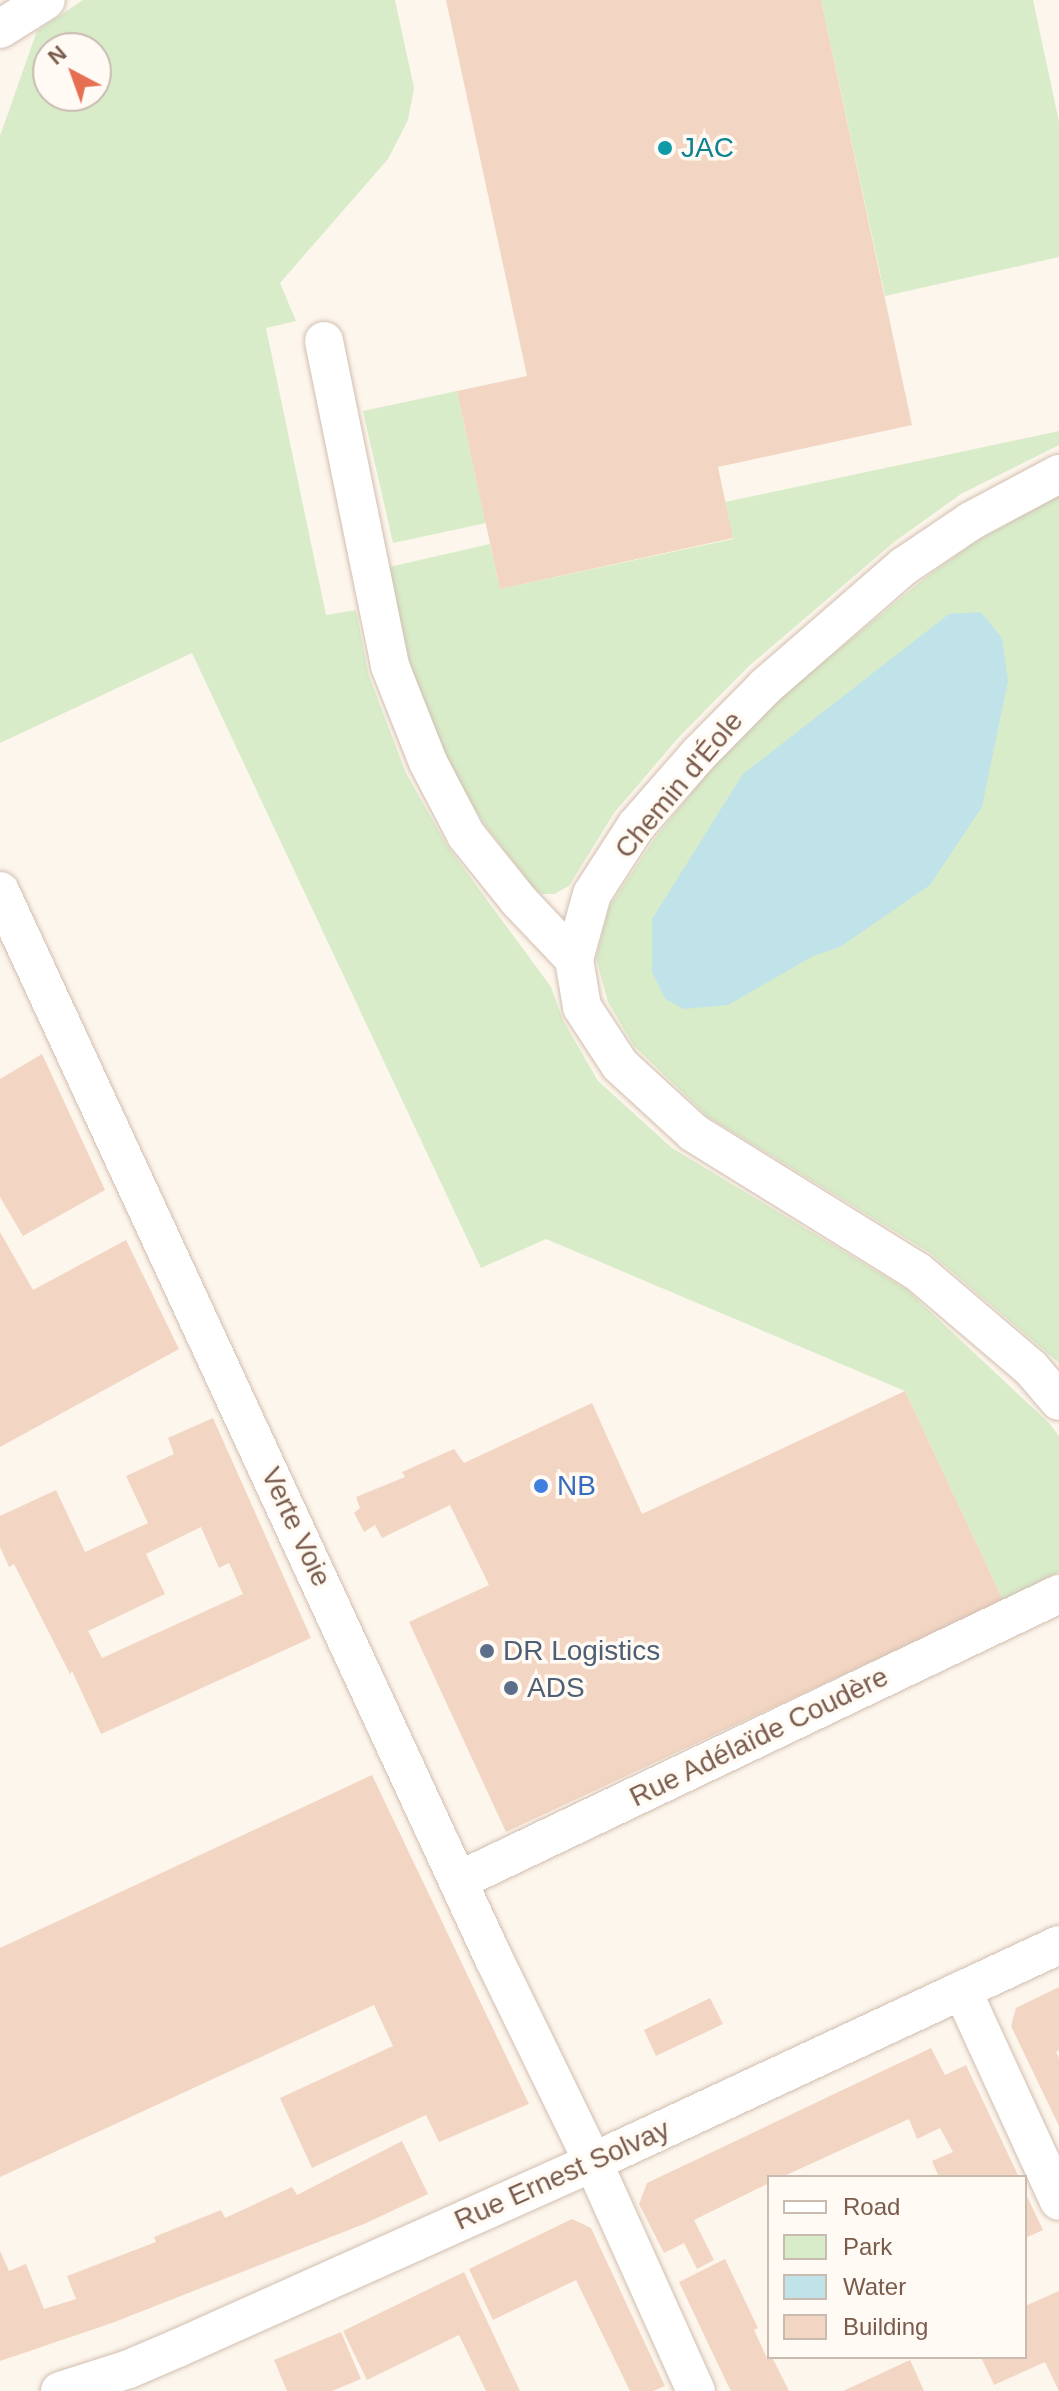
<!DOCTYPE html>
<meta charset="utf-8">
<style>
body{margin:0}
#map{position:relative;width:1059px;height:2391px;overflow:hidden;background:#fdf6ec;font-family:Arial,sans-serif}
div>[style]{position:absolute}
[style*='--x']{left:calc(var(--x)*1px);top:calc(var(--y)*1px);width:calc(var(--w)*1px);rotate:calc(var(--a)*1deg)}
.green>*{inset:0;background:#d8ecc9}
.water>*{inset:0;background:#bfe3e8}
.building>*{inset:0;background:#f3d5c3}
.roads{filter:drop-shadow(0 0 2px #d1beb0) drop-shadow(0 0 2px #d1beb0)}
.minor>*{height:38px;margin:-19px;padding:0 19px;transform-origin:19px;border-radius:19px;background:#fff}
.dots>*{width:22px;height:22px;translate:-50% -50%;box-sizing:border-box;border:4px solid #fffaf3;border-radius:50%}
span{translate:-50% -50%;white-space:nowrap;text-align:center;line-height:1.15;-webkit-text-stroke:7px #fffaf3;paint-order:stroke}
.culture-label{font-size:28px;color:#0d838f}
.left{translate:0 -50%;text-align:left}
.street-label{font-size:28px;color:#7a5c4d}
.shop-label{font-size:28px;color:#366cbe}
.service-label{font-size:28px;color:#4e5e75}
.legend{position:absolute;left:767px;top:2175px;width:260px;height:184px;box-sizing:border-box;background:#fffaf3;border:2px solid #cabbb1;margin:0;padding:10px 14px;list-style:none;font-size:24px;color:#7a5c4d}
.legend li{display:flex;align-items:center;gap:16px;height:40px}
.legend b{width:40px;border:2px solid #cabbb1}
.north{position:absolute;left:32px;top:32px;width:80px;height:80px;box-sizing:border-box;background:#fffaf3;border:2px solid #cabbb1;border-radius:50%;rotate:319deg;font-size:22px;font-weight:700;line-height:32px;text-align:center;color:#7a5c4d}
.north::after{content:'';display:block;margin:auto;width:28px;height:36px;background:#e76f51;clip-path:polygon(50% 0,100% 100%,50% 72%,0 100%)}
</style>
<div id="map">
<div class="green">
<div style="clip-path:polygon(evenodd,83px 0,395px 0,414px 88px,408px 120px,388px 159px,280px 283px,296px 321px,266px 328px,326px 615px,356px 610px,369px 676px,406px 773px,448px 847px,551px 987px,563px 1020px,598px 1081px,672px 1148px,906px 1289px,1050px 1424px,1059px 1436px,1059px 1572px,1003px 1600px,905px 1391px,546px 1239px,481px 1268px,192px 653px,0 743px,0 136px,37px 31px,83px 0,48px 48px,96px 48px,96px 96px,48px 96px,48px 48px)"></div>
<div style="clip-path:polygon(821px 0,1033px 0,1059px 122px,1059px 257px,885px 296px)"></div>
<div style="clip-path:polygon(457px 391px,486px 523px,393px 543px,363px 411px)"></div>
<div style="clip-path:polygon(1059px 431px,1059px 445px,961px 494px,894px 542px,749px 666px,679px 737px,614px 813px,569px 886px,554px 894px,542px 894px,534px 888px,484px 824px,444px 755px,409px 660px,389px 567px,490px 544px,500px 589px,733px 539px,725px 502px)"></div>
<div style="clip-path:polygon(1059px 496px,1059px 1363px,930px 1253px,708px 1117px,634px 1046px,608px 1002px,596px 958px,609px 907px,655px 838px,710px 770px,775px 702px,925px 578px,978px 540px)"></div>
</div>
<div class="water">
<div style="clip-path:polygon(981px 612px,1002px 638px,1008px 681px,982px 807px,930px 885px,840px 947px,813px 956px,728px 1005px,684px 1009px,665px 999px,652px 972px,652px 919px,743px 774px,949px 614px)"></div>
</div>
<div class="building">
<div style="clip-path:polygon(446px 0,821px 0,912px 425px,718px 467px,733px 538px,500px 589px,457px 391px,527px 376px)"></div>
<div style="clip-path:polygon(42px 1054px,105px 1190px,23px 1236px,0 1197px,0 1079px)"></div>
<div style="clip-path:polygon(0 1232px,33px 1290px,126px 1240px,179px 1349px,0 1447px)"></div>
<div style="clip-path:polygon(905px 1391px,1003px 1600px,506px 1832px,409px 1622px,489px 1585px,450px 1505px,382px 1538px,375px 1525px,364px 1532px,354px 1513px,360px 1508px,356px 1497px,405px 1477px,402px 1472px,454px 1449px,464px 1463px,592px 1403px,642px 1514px)"></div>
<div style="clip-path:polygon(evenodd,213px 1418px,311px 1638px,101px 1734px,72px 1671px,70px 1674px,14px 1564px,9px 1567px,0 1547px,0 1516px,56px 1490px,85px 1552px,148px 1523px,126px 1476px,174px 1454px,168px 1438px,213px 1418px,201px 1527px,219px 1568px,229px 1563px,243px 1594px,102px 1658px,88px 1631px,165px 1594px,146px 1554px,201px 1527px)"></div>
<div style="clip-path:polygon(372px 1775px,529px 2104px,439px 2142px,426px 2115px,312px 2168px,280px 2098px,393px 2046px,374px 2005px,0 2177px,0 1948px)"></div>
<div style="clip-path:polygon(1059px 1987px,1059px 2050px,1056px 2052px,1059px 2058px,1059px 2126px,1011px 2026px,1016px 2008px)"></div>
<div style="clip-path:polygon(710px 1998px,723px 2024px,656px 2056px,644px 2030px)"></div>
<div style="clip-path:polygon(931px 2048px,945px 2075px,966px 2065px,1019px 2177px,939px 2177px,932px 2161px,953px 2152px,940px 2128px,917px 2139px,909px 2119px,782px 2177px,769px 2177px,769px 2183px,694px 2220px,714px 2260px,697px 2269px,684px 2243px,664px 2253px,639px 2204px,647px 2183px)"></div>
<div style="clip-path:polygon(402px 2141px,428px 2194px,364px 2224px,112px 2323px,0 2361px,0 2251px,9px 2271px,26px 2264px,44px 2309px,76px 2299px,67px 2276px,156px 2242px,154px 2237px,221px 2210px,225px 2218px,292px 2187px,297px 2195px)"></div>
<div style="clip-path:polygon(1025px 2192px,1043px 2230px,1025px 2238px)"></div>
<div style="clip-path:polygon(572px 2219px,591px 2228px,665px 2386px,653px 2391px,630px 2391px,576px 2280px,493px 2320px,469px 2269px)"></div>
<div style="clip-path:polygon(725px 2259px,758px 2328px,754px 2330px,767px 2358px,772px 2357px,789px 2391px,731px 2391px,724px 2377px,679px 2282px)"></div>
<div style="clip-path:polygon(464px 2272px,520px 2391px,486px 2391px,459px 2335px,367px 2380px,343px 2331px)"></div>
<div style="clip-path:polygon(1059px 2291px,1059px 2391px,1045px 2362px,994px 2385px,981px 2357px,1025px 2357px,1025px 2306px)"></div>
<div style="clip-path:polygon(341px 2332px,361px 2379px,332px 2391px,287px 2391px,274px 2360px)"></div>
<div style="clip-path:polygon(910px 2360px,924px 2391px,843px 2391px)"></div>
</div>
<div class="roads">
<div class="minor">
<div style="--x:0;--y:29;--w:54;--a:-32.2"></div>
<div style="--x:324;--y:341;--w:332;--a:78.5"></div>
<div style="--x:390;--y:666;--w:103;--a:68.4"></div>
<div style="--x:428;--y:762;--w:82;--a:62.5"></div>
<div style="--x:466;--y:835;--w:85;--a:51.2"></div>
<div style="--x:519;--y:901;--w:80;--a:46.5"></div>
<div style="--x:1059;--y:474;--w:100;--a:151.9"></div>
<div style="--x:971;--y:521;--w:81;--a:146.1"></div>
<div style="--x:904;--y:566;--w:184;--a:139"></div>
<div style="--x:765;--y:687;--w:95;--a:134.6"></div>
<div style="--x:698;--y:755;--w:94;--a:131.1"></div>
<div style="--x:636;--y:826;--w:81;--a:122.9"></div>
<div style="--x:592;--y:894;--w:67;--a:105.5"></div>
<div style="--x:574;--y:959;--w:49;--a:80.5"></div>
<div style="--x:582;--y:1007;--w:69;--a:56.8"></div>
<div style="--x:620;--y:1065;--w:100;--a:42.6"></div>
<div style="--x:694;--y:1133;--w:262;--a:31.8"></div>
<div style="--x:917;--y:1271;--w:150;--a:40.4"></div>
<div style="--x:1031;--y:1368;--w:43;--a:49.7"></div>
<div style="--x:0;--y:891;--w:1177;--a:65.18"></div>
<div style="--x:494;--y:1959;--w:226;--a:64"></div>
<div style="--x:593;--y:2162;--w:251;--a:65.8"></div>
<div style="--x:460;--y:1880;--w:664;--a:-25.52"></div>
<div style="--x:962;--y:1990;--w:232;--a:65.3"></div>
<div style="--x:60;--y:2391;--w:72;--a:-17.7"></div>
<div style="--x:129;--y:2369;--w:53;--a:-23.2"></div>
<div style="--x:178;--y:2348;--w:455;--a:-24.1"></div>
<div style="--x:593;--y:2162;--w:514;--a:-24.97"></div>
</div>
</div>
<div class="dots">
<div style="left:665px;top:148px;background:#0f9aa8"></div>
<div style="left:541px;top:1486px;background:#3f7fe0"></div>
<div style="left:487px;top:1651px;background:#5c6f8a"></div>
<div style="left:511px;top:1688px;background:#5c6f8a"></div>
</div>
<div class="culture-label">
<span class="left" style="left:681px;top:148px">JAC</span>
</div>
<div class="street-label">
<span style="left:679px;top:785px;rotate:-50deg">Chemin d'Éole</span>
<span style="left:296px;top:1527px;rotate:65deg">Verte Voie</span>
<span style="left:759px;top:1737px;rotate:-26deg">Rue Adélaïde Coudère</span>
<span style="left:562px;top:2175px;rotate:-24deg">Rue Ernest Solvay</span>
</div>
<div class="shop-label">
<span class="left" style="left:557px;top:1486px">NB</span>
</div>
<div class="service-label">
<span class="left" style="left:503px;top:1651px">DR Logistics</span>
<span class="left" style="left:527px;top:1688px">ADS</span>
</div>
<ul class="legend">
<li><b style="height:10px;background:#fff"></b>Road</li>
<li><b style="height:22px;background:#d8ecc9"></b>Park</li>
<li><b style="height:22px;background:#bfe3e8"></b>Water</li>
<li><b style="height:22px;background:#f3d5c3"></b>Building</li>
</ul>
<div class="north">N</div>
</div>
